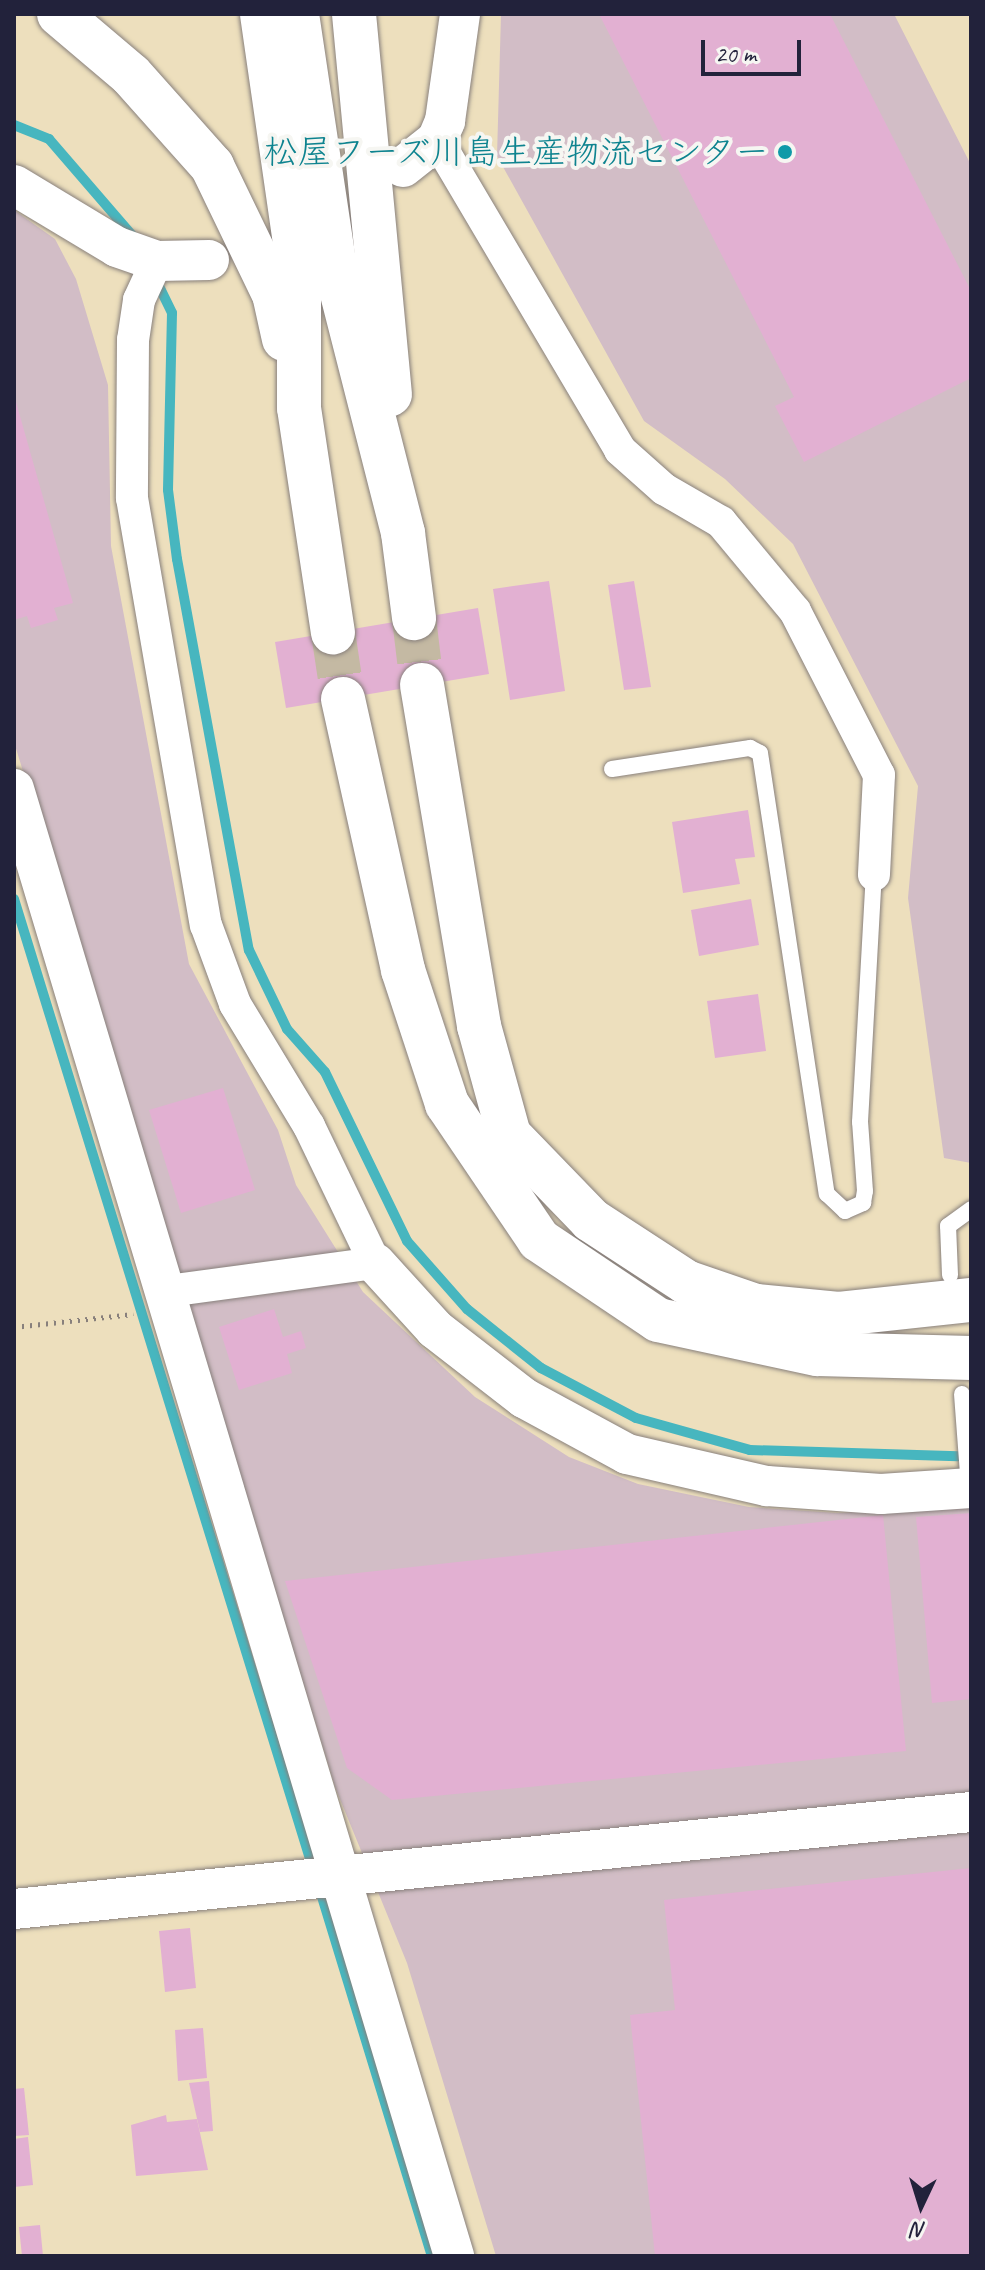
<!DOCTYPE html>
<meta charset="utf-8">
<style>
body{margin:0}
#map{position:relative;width:985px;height:2270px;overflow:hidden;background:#eddfbd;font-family:Caveat,"Klee One",sans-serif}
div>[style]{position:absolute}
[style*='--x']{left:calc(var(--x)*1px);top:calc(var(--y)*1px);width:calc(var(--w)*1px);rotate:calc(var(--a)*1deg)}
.industrial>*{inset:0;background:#d2bdc6}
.stream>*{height:10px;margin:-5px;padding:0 5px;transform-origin:5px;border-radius:5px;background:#47b6bf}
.building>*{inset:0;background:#e2b0d2}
.motorway-tunnel>*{height:44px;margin-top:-22px;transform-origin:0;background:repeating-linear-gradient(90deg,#c4b9a3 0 44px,transparent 0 66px)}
.path>*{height:5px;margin-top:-2.5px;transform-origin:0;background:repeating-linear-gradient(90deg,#88807c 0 2px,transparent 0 8px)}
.roads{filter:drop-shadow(0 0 2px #88807c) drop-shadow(0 0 2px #88807c)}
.service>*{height:16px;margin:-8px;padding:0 8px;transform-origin:8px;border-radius:8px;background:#fff}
.minor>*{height:32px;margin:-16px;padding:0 16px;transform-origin:16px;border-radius:16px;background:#fff}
.tertiary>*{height:40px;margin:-20px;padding:0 20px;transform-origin:20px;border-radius:20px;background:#fff}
.motorway>*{height:44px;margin:-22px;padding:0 22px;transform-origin:22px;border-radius:22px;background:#fff}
.dots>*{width:22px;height:22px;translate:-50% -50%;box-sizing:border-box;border:4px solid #f6f6f2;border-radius:50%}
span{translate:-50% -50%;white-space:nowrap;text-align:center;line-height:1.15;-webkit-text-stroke:8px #f6f6f2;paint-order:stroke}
.culture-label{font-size:34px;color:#0d838f}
.right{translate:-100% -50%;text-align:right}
.frame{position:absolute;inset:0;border:16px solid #22223b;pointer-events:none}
.north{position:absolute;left:881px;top:2166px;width:80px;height:80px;-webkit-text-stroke:6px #f6f6f2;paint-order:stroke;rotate:184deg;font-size:22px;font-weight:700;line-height:32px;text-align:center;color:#22223b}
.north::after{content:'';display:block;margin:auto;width:28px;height:36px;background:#22223b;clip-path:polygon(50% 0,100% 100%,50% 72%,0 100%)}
.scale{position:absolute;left:701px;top:40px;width:100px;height:36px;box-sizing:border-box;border:4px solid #22223b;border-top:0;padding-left:10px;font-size:24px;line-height:28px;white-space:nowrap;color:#22223b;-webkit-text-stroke:6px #f6f6f2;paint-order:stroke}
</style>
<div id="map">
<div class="industrial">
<div style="clip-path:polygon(501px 14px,894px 14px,971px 165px,971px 1163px,944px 1158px,908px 898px,918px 786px,793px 544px,725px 479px,644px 421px,497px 156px)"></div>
<div style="clip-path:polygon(14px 210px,55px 239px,76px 279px,108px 385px,111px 546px,189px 964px,278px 1130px,296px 1185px,363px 1292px,475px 1397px,569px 1457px,638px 1484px,749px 1507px,838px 1513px,971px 1504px,971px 2256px,496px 2256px,407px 1963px,335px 1787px,14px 742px)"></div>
</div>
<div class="stream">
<div style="--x:14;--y:125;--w:38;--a:22"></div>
<div style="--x:49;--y:139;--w:136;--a:49.2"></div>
<div style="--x:155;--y:278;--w:39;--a:64"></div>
<div style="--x:172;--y:313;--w:177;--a:91.3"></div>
<div style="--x:168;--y:490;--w:70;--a:82.6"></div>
<div style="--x:177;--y:559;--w:398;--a:79.6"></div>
<div style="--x:249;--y:950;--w:88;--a:64.3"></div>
<div style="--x:287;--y:1029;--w:57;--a:48.5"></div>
<div style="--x:325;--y:1072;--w:188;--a:64.1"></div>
<div style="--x:407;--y:1241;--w:91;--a:48.6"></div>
<div style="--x:467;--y:1309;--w:95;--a:38.6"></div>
<div style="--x:541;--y:1368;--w:107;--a:27.8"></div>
<div style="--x:636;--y:1418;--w:118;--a:15.7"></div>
<div style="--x:750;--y:1450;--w:208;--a:1.7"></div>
<div style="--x:14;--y:899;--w:1018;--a:72.86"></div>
<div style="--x:319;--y:1887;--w:386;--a:73"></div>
</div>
<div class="building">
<div style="clip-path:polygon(599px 14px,830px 14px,971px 291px,971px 378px,804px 462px,775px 406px,794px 397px)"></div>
<div style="clip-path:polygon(14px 395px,73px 603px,54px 608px,58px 620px,31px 628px,27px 616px,14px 620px)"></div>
<div style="clip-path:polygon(549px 581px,565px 691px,510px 700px,493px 589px)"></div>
<div style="clip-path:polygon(634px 581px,651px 687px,624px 690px,608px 585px)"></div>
<div style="clip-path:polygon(478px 608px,489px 674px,286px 708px,275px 642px)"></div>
<div style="clip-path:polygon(748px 810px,755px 857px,735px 859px,740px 884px,683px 893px,672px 822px)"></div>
<div style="clip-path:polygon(751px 899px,759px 945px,699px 956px,691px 910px)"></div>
<div style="clip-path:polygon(758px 994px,766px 1051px,715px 1058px,707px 1001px)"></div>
<div style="clip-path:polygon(223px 1088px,255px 1190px,181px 1213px,149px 1110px)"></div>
<div style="clip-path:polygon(274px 1309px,283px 1337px,301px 1331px,306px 1348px,287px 1354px,292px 1373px,239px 1390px,219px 1327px)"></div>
<div style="clip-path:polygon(971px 1513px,971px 1699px,932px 1703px,916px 1517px)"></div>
<div style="clip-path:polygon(883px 1515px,906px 1751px,392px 1800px,347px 1768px,285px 1581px)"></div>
<div style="clip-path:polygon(971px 1868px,971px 2256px,655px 2256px,630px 2015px,675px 2010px,664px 1900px)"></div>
<div style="clip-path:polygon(190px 1928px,196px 1988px,165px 1992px,159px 1931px)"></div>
<div style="clip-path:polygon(203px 2028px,207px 2078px,178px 2081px,175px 2030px)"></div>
<div style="clip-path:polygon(209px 2081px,213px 2131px,200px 2132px,189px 2083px)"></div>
<div style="clip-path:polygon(24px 2088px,29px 2135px,14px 2136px,14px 2089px)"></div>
<div style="clip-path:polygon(166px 2115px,167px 2122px,197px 2119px,208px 2170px,136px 2176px,131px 2125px)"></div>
<div style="clip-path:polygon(28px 2137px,33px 2185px,14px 2187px,14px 2139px)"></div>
<div style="clip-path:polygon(40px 2225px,43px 2256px,22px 2256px,19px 2227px)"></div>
</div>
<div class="motorway-tunnel">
<div style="--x:414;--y:618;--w:67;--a:83.2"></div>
<div style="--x:333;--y:632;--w:68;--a:81.5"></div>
</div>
<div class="path">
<div style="--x:14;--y:1327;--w:120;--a:-6.2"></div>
</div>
<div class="roads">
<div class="service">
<div style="--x:612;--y:769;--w:140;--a:-8.7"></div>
<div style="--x:750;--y:748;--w:11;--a:27"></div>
<div style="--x:760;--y:753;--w:446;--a:81.4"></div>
<div style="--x:827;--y:1194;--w:25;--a:43"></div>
<div style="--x:845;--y:1211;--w:20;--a:-24"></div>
<div style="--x:863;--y:1203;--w:12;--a:-81"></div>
<div style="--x:865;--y:1191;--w:69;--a:-94.1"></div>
<div style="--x:860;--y:1122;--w:247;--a:-86.8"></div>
<div style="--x:950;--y:1275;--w:49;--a:-92.3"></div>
<div style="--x:948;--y:1226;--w:29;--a:-36"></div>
<div style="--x:962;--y:1394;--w:93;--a:85.7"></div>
</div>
<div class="minor">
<div style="--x:437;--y:140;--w:360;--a:59.4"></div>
<div style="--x:620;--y:450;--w:59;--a:41.6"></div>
<div style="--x:664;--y:489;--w:66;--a:30.1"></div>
<div style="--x:721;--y:522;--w:116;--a:50.3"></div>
<div style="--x:795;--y:611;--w:184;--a:62.9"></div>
<div style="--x:879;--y:775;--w:100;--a:92.9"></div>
<div style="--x:157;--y:261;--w:43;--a:114.8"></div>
<div style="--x:139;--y:300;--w:40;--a:98.5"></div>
<div style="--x:133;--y:340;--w:158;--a:90.4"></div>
<div style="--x:132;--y:498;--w:433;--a:80.2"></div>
<div style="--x:206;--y:925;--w:84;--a:69.8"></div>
<div style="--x:235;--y:1004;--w:143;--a:58.8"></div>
<div style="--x:309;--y:1126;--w:152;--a:64.3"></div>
<div style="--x:375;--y:1263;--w:208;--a:172.3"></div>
</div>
<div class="tertiary">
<div style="--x:403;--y:167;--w:43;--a:-38.5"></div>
<div style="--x:437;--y:140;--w:21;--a:-67"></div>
<div style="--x:445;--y:121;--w:108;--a:-82"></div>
<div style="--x:14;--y:185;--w:120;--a:31"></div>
<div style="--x:117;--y:247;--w:42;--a:19.3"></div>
<div style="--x:157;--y:261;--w:52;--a:-1.1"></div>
<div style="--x:14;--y:789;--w:1532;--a:73.3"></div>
<div style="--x:375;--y:1263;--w:89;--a:47.7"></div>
<div style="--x:435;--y:1329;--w:113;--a:37.8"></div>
<div style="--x:524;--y:1398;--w:117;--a:28.5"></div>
<div style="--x:627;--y:1454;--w:144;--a:12.9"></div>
<div style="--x:767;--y:1486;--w:114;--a:4"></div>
<div style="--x:881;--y:1494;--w:90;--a:-3.8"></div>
<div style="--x:14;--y:1909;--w:962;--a:-5.79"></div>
</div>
<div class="motorway">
<div style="--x:59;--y:14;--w:94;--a:40.3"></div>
<div style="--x:131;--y:75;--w:122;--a:48.3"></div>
<div style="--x:212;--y:166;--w:142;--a:64.2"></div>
<div style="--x:274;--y:294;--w:46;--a:77.5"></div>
<div style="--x:262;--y:14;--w:260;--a:81.8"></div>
<div style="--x:299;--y:271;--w:137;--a:90"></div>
<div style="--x:299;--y:408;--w:227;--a:81.4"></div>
<div style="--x:297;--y:14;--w:251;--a:81.5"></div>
<div style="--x:334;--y:262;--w:280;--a:75.7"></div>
<div style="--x:403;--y:533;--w:86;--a:82.6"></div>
<div style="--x:354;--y:14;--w:382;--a:84.6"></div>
<div style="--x:422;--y:685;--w:346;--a:80.5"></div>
<div style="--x:479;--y:1026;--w:113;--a:74.6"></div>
<div style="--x:509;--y:1135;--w:118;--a:46"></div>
<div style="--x:591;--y:1220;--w:113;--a:33.1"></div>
<div style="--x:686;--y:1282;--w:74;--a:18.9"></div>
<div style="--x:756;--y:1306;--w:83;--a:5.5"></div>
<div style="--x:839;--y:1314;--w:133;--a:-6.1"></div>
<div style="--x:343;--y:699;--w:278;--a:77.5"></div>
<div style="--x:403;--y:970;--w:141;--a:71.8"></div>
<div style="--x:447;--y:1104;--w:164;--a:55.9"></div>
<div style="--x:539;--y:1240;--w:143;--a:33.9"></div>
<div style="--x:658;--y:1320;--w:163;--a:12.1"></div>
<div style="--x:817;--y:1354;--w:154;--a:1.5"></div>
</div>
</div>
<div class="dots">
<div style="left:785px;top:152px;background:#0f9aa8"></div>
</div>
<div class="culture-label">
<span class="right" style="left:769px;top:152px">松屋フーズ川島生産物流センター</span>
</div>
<div class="frame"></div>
<div class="north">N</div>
<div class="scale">20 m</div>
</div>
